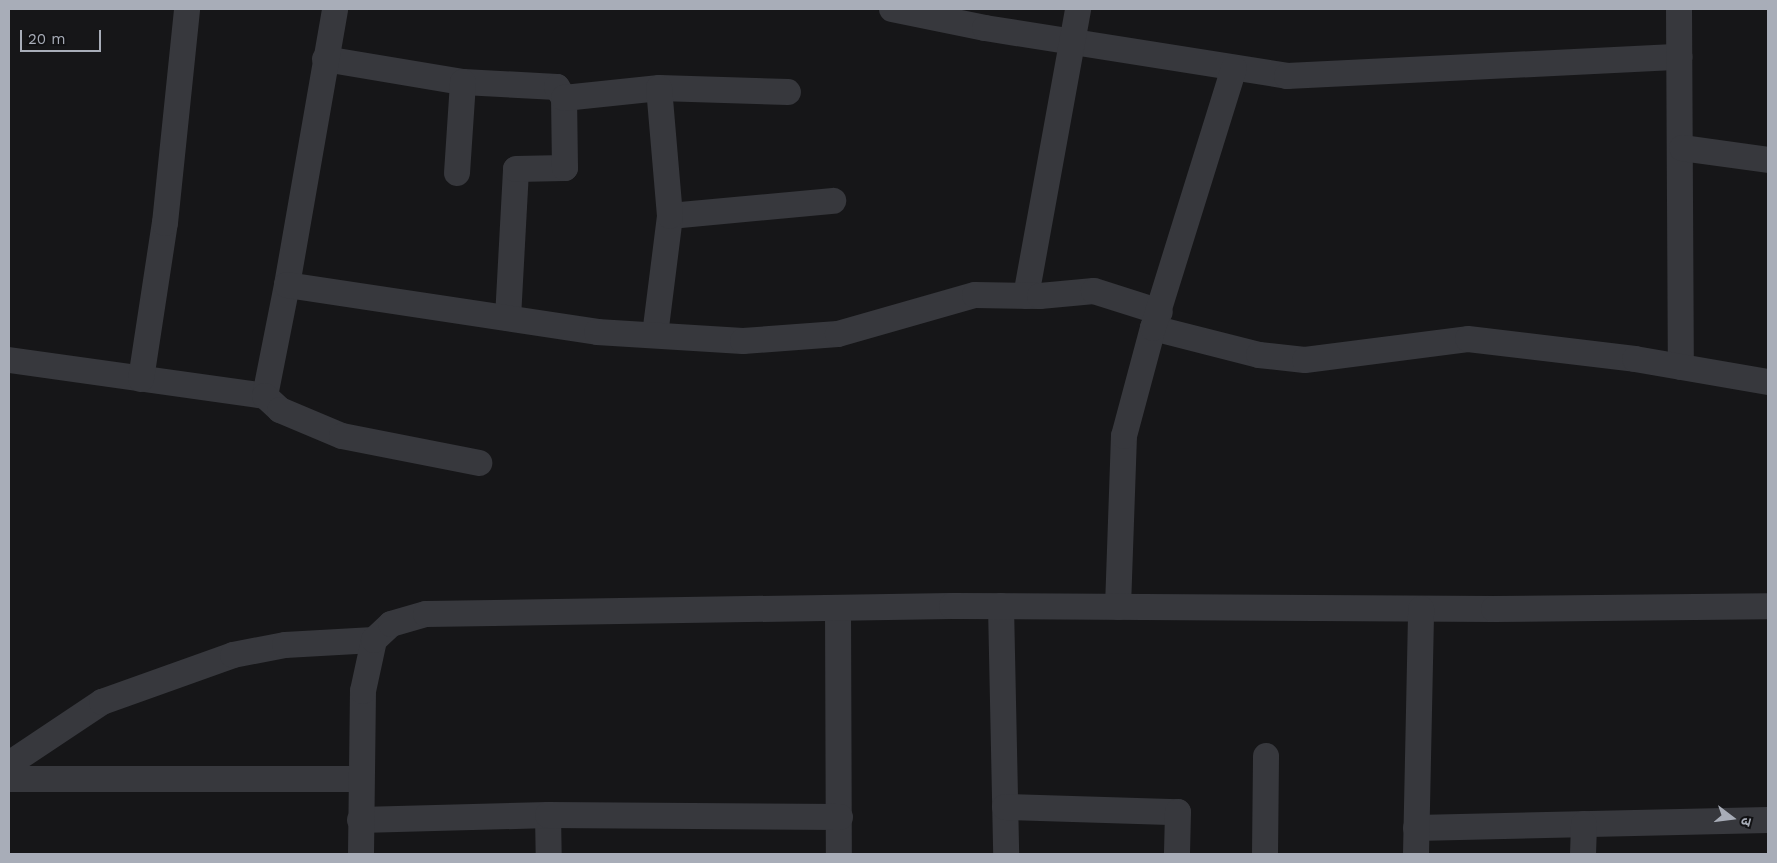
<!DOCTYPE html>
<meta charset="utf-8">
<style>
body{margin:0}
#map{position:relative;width:1777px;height:863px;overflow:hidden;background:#161618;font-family:"Work Sans","Noto Sans Devanagari",sans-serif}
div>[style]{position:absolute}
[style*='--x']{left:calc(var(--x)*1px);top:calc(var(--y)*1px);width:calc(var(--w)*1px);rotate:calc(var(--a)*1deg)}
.minor>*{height:26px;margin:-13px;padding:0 13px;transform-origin:13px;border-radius:13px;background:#37383d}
span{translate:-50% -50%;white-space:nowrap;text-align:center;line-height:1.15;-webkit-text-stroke:5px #111113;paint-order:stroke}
.frame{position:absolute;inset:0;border:10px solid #a8adb8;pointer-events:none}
.north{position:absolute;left:1707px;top:793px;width:50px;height:50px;-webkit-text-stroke:4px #111113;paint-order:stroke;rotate:105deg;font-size:14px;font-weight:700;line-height:20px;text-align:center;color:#a8adb8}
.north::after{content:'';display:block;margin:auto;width:18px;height:22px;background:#a8adb8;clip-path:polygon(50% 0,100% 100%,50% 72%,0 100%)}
.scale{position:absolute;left:20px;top:30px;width:81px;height:22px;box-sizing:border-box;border:2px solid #a8adb8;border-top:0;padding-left:6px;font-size:15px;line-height:18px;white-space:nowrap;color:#a8adb8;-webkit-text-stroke:4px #111113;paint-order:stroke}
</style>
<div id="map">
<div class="minor">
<div style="--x:892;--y:9;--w:95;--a:11.5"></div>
<div style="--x:985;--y:28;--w:306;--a:9"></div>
<div style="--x:1287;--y:76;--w:393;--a:-2.8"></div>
<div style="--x:1679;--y:9;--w:358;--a:89.7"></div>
<div style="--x:325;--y:59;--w:140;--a:9.5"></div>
<div style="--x:463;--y:82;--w:94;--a:3"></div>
<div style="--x:557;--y:87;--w:13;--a:58"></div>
<div style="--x:1682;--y:148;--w:87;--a:7.9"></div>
<div style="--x:457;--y:173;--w:91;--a:-86.2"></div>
<div style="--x:670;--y:216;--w:164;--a:-5.3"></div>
<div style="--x:287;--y:285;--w:280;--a:-80.1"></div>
<div style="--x:1026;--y:296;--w:292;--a:-79.7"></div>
<div style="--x:508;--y:318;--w:149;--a:-86.9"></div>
<div style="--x:516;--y:169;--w:49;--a:-1.2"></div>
<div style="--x:565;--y:168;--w:70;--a:-90.8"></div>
<div style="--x:564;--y:98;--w:96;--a:-6"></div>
<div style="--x:659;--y:88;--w:129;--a:1.8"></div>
<div style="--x:1153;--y:328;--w:109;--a:14.3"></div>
<div style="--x:1259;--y:355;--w:46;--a:6.2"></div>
<div style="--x:1305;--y:360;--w:164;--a:-7.3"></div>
<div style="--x:1468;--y:339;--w:168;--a:6.8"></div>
<div style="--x:1635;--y:359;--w:135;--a:9.8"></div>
<div style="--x:655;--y:335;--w:120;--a:-82.8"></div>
<div style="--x:670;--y:216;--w:128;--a:-94.9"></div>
<div style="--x:9;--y:360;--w:259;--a:8"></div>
<div style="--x:265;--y:396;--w:113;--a:-78.8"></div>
<div style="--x:287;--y:285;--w:314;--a:8.6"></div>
<div style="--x:597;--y:332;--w:146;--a:3.5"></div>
<div style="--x:743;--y:341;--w:95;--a:-4.2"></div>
<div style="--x:838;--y:334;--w:142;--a:-15.9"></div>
<div style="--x:975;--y:295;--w:65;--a:0.9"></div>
<div style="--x:1040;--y:296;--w:54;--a:-5.3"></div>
<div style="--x:1094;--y:291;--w:69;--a:17.7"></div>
<div style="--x:141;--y:379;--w:158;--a:-81.3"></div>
<div style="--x:165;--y:223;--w:215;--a:-84.1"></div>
<div style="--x:265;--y:396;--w:21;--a:43"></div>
<div style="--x:280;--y:410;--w:67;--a:22.8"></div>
<div style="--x:342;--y:436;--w:140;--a:11.1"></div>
<div style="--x:1001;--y:606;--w:248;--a:88.8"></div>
<div style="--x:1118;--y:607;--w:171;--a:-88"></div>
<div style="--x:1124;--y:436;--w:112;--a:-75"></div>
<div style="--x:1153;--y:328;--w:272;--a:-72.7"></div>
<div style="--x:838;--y:608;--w:246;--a:89.8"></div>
<div style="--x:9;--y:764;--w:112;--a:-33.7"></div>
<div style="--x:102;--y:702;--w:139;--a:-19.7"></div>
<div style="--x:233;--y:655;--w:53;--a:-10.9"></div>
<div style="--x:285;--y:645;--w:89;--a:-3.2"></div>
<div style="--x:9;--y:779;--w:350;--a:0"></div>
<div style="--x:1005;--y:807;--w:173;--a:1.7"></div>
<div style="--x:1178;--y:812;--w:42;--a:91.4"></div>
<div style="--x:548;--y:815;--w:39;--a:89"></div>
<div style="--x:360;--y:820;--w:188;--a:-1.5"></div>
<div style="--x:548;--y:815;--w:292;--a:0.4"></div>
<div style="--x:1416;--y:828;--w:352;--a:-1.3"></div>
<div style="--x:361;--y:854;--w:163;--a:-89.3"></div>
<div style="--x:363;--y:691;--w:52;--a:-77.8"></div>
<div style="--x:374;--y:640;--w:23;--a:-43"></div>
<div style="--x:391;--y:624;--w:36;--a:-16"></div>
<div style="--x:426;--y:614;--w:526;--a:-0.87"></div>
<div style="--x:952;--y:606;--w:542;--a:0.32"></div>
<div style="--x:1494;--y:609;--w:274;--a:-0.6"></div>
<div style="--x:1265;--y:854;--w:98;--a:-89.4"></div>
<div style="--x:1416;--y:854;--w:245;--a:-88.8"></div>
<div style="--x:1583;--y:854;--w:30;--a:-88"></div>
</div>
<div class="frame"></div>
<div class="north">उ</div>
<div class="scale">20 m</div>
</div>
